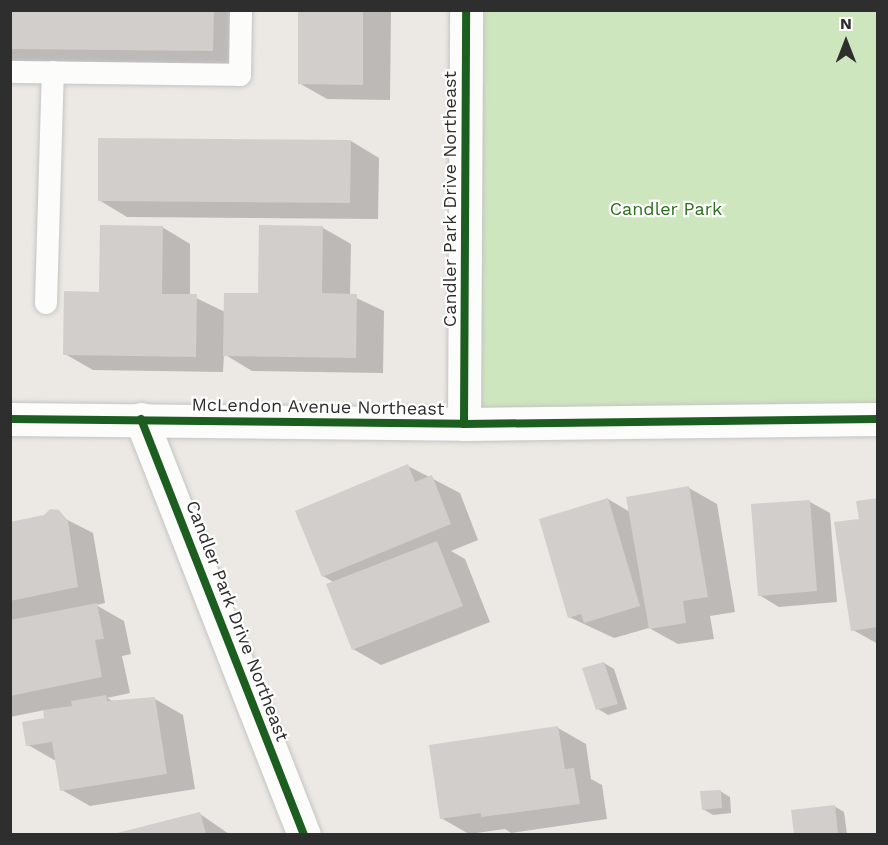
<!DOCTYPE html>
<style>
body{margin:0}
#map{position:relative;width:888px;height:845px;overflow:hidden;background:#ece8e4;font-family:"Work Sans",sans-serif}
div>[style]{position:absolute}
[style*='--x']{left:calc(var(--x)*1px);top:calc(var(--y)*1px);width:calc(var(--w)*1px);rotate:calc(var(--a)*1deg)}
.green>*{inset:0;background:#cee6be}
.shadow>*{inset:0;background:#0003}
.building>*{inset:0;background:#d1cecb}
.roads{filter:drop-shadow(0 0 2px #c5c4c5) drop-shadow(0 0 2px #c5c4c5)}
.service>*{height:22px;margin:-11px;padding:0 11px;transform-origin:11px;border-radius:11px;background:#fcfcfb}
.minor>*{height:33px;margin:-16.5px;padding:0 16.5px;transform-origin:16.5px;border-radius:16.5px;background:#fcfcfb}
.tertiary>*{height:33px;margin:-16.5px;padding:0 16.5px;transform-origin:16.5px;border-radius:16.5px;background:#fcfcfb}
.cycleway>*{height:8px;margin:-4px;padding:0 4px;transform-origin:4px;border-radius:4px;background:#1b5e20}
span{translate:-50% -50%;white-space:nowrap;text-align:center;line-height:1.15;-webkit-text-stroke:4.5px #fff;paint-order:stroke}
.street-label{font-size:18px;color:#2e2e2e}
.park-label{font-size:18px;color:#2c6e1b}
.frame{position:absolute;inset:0;border:12px solid #2e2e2e;pointer-events:none}
.north{position:absolute;left:816px;top:12px;width:60px;height:60px;-webkit-text-stroke:4px #fff;paint-order:stroke;rotate:0deg;font-size:16px;font-weight:700;line-height:24px;text-align:center;color:#2e2e2e}
.north::after{content:'';display:block;margin:auto;width:21px;height:27px;background:#2e2e2e;clip-path:polygon(50% 0,100% 100%,50% 72%,0 100%)}
</style>
<div id="map">
<div class="green">
<div style="clip-path:polygon(458px 11px,877px 11px,877px 414px,453px 408px)"></div>
</div>
<div class="shadow">
<div style="clip-path:polygon(10px 10px,242px 10px,241px 66px,10px 64px)"></div>
<div style="clip-path:polygon(300px 10px,391px 10px,390px 100px,327px 99px,299px 83px)"></div>
<div style="clip-path:polygon(351px 141px,379px 158px,378px 219px,127px 217px,99px 200px)"></div>
<div style="clip-path:polygon(162px 227px,190px 244px,190px 295px,225px 312px,260px 294px,260px 227px,323px 228px,351px 244px,350px 295px,384px 311px,383px 373px,252px 371px,224px 354px,223px 372px,93px 370px,65px 354px,100px 294px)"></div>
<div style="clip-path:polygon(408px 466px,460px 493px,478px 540px,451px 551px,465px 559px,490px 622px,381px 665px,353px 649px,335px 583px,323px 576px)"></div>
<div style="clip-path:polygon(689px 488px,717px 504px,735px 612px,710px 616px,714px 639px,678px 644px,649px 628px,614px 638px,569px 617px,608px 499px,630px 512px)"></div>
<div style="clip-path:polygon(878px 499px,878px 644px,853px 630px,860px 520px)"></div>
<div style="clip-path:polygon(810px 502px,830px 513px,837px 602px,779px 607px,759px 595px)"></div>
<div style="clip-path:polygon(50px 511px,93px 533px,105px 603px,96px 605px,124px 621px,131px 654px,122px 656px,130px 693px,107px 698px,115px 702px,155px 699px,183px 715px,195px 789px,90px 806px,62px 790px,56px 761px,28px 745px,46px 719px,45px 710px,10px 717px,10px 523px,45px 516px)"></div>
<div style="clip-path:polygon(604px 663px,614px 669px,627px 709px,608px 715px,598px 709px)"></div>
<div style="clip-path:polygon(558px 728px,586px 744px,591px 779px,602px 785px,607px 819px,511px 833px,505px 829px,469px 834px,441px 818px)"></div>
<div style="clip-path:polygon(720px 791px,730px 797px,731px 813px,713px 815px,703px 809px)"></div>
<div style="clip-path:polygon(834px 806px,844px 812px,847px 834px,795px 834px,793px 811px)"></div>
<div style="clip-path:polygon(200px 814px,229px 834px,116px 834px)"></div>
</div>
<div class="building">
<div style="clip-path:polygon(10px 10px,214px 10px,213px 51px,10px 49px)"></div>
<div style="clip-path:polygon(298px 10px,363px 10px,363px 85px,298px 84px)"></div>
<div style="clip-path:polygon(98px 138px,351px 140px,350px 203px,98px 201px)"></div>
<div style="clip-path:polygon(100px 225px,163px 226px,162px 294px,197px 294px,196px 357px,63px 355px,64px 291px,99px 292px)"></div>
<div style="clip-path:polygon(259px 225px,323px 226px,322px 293px,357px 294px,356px 358px,223px 356px,224px 293px,258px 293px)"></div>
<div style="clip-path:polygon(408px 464px,415px 482px,432px 475px,451px 524px,322px 577px,295px 511px)"></div>
<div style="clip-path:polygon(689px 486px,708px 597px,683px 601px,686px 623px,649px 629px,626px 497px)"></div>
<div style="clip-path:polygon(608px 498px,640px 606px,584px 623px,581px 614px,568px 618px,539px 519px)"></div>
<div style="clip-path:polygon(878px 498px,878px 627px,851px 631px,834px 522px,859px 519px,856px 501px)"></div>
<div style="clip-path:polygon(810px 500px,817px 591px,758px 596px,751px 504px)"></div>
<div style="clip-path:polygon(50px 509px,59px 510px,68px 521px,78px 587px,10px 601px,10px 522px,44px 515px)"></div>
<div style="clip-path:polygon(437px 541px,463px 606px,352px 650px,326px 584px)"></div>
<div style="clip-path:polygon(97px 603px,104px 639px,95px 640px,102px 677px,10px 696px,10px 620px)"></div>
<div style="clip-path:polygon(604px 662px,618px 704px,596px 710px,582px 668px)"></div>
<div style="clip-path:polygon(106px 695px,107px 701px,155px 697px,167px 774px,60px 791px,52px 742px,26px 746px,22px 722px,44px 718px,43px 710px,72px 706px,71px 701px)"></div>
<div style="clip-path:polygon(558px 726px,565px 769px,574px 768px,580px 804px,481px 817px,481px 813px,440px 819px,429px 745px)"></div>
<div style="clip-path:polygon(721px 790px,722px 808px,702px 810px,700px 791px)"></div>
<div style="clip-path:polygon(835px 805px,838px 834px,794px 834px,791px 810px)"></div>
<div style="clip-path:polygon(200px 812px,206px 834px,113px 834px)"></div>
</div>
<div class="roads">
<div class="service">
<div style="--x:10;--y:72;--w:230;--a:0.7"></div>
<div style="--x:240;--y:75;--w:65;--a:-89.1"></div>
<div style="--x:46;--y:303;--w:231;--a:-88.3"></div>
</div>
<div class="minor">
<div style="--x:141;--y:419;--w:446;--a:68.6"></div>
<div style="--x:464;--y:424;--w:414;--a:-89.7"></div>
</div>
<div class="tertiary">
<div style="--x:10;--y:419;--w:454;--a:0.6"></div>
<div style="--x:464;--y:424;--w:414;--a:-0.7"></div>
</div>
</div>
<div class="cycleway">
<div style="--x:10;--y:419;--w:454;--a:0.6"></div>
<div style="--x:464;--y:424;--w:414;--a:-0.7"></div>
<div style="--x:141;--y:419;--w:446;--a:68.6"></div>
<div style="--x:464;--y:424;--w:414;--a:-89.7"></div>
</div>
<div class="street-label">
<span style="left:450px;top:199px;rotate:-90deg">Candler Park Drive Northeast</span>
<span style="left:318px;top:407px;rotate:1deg">McLendon Avenue Northeast</span>
<span style="left:237px;top:621px;rotate:69deg">Candler Park Drive Northeast</span>
</div>
<div class="park-label">
<span style="left:666px;top:209px">Candler Park</span>
</div>
<div class="frame"></div>
<div class="north">N</div>
</div>
